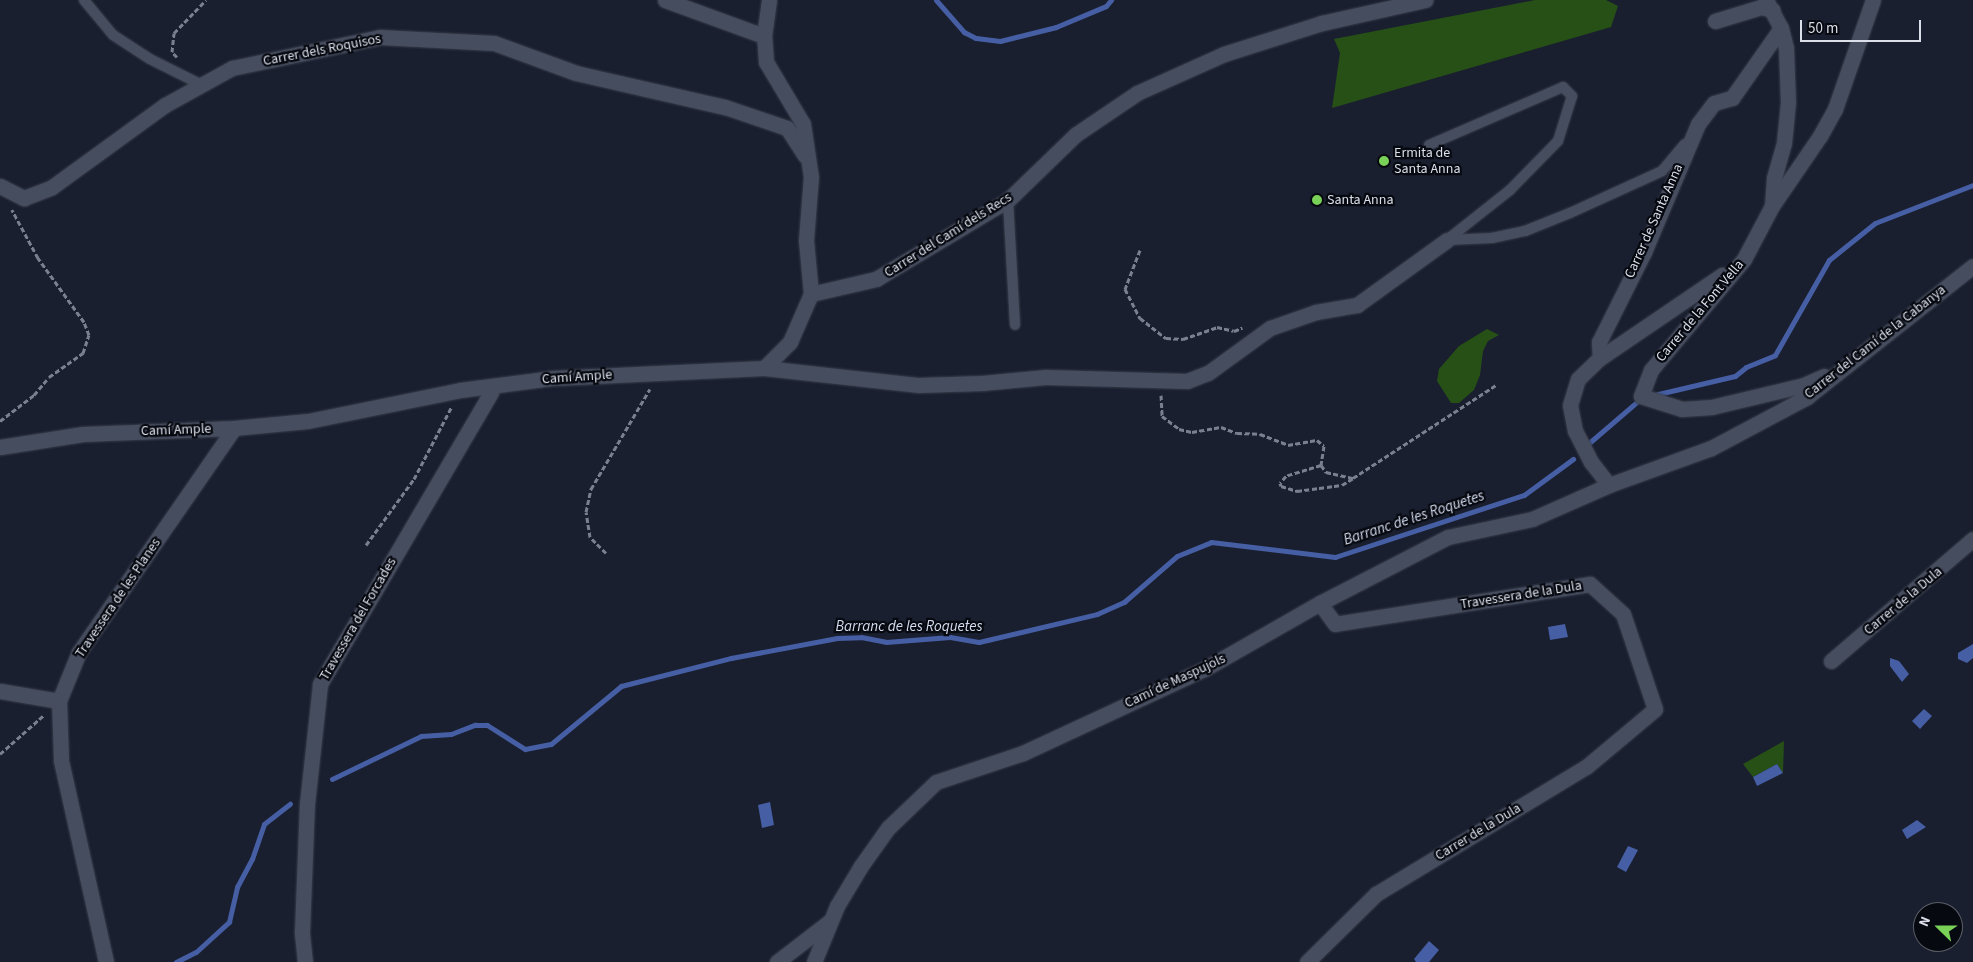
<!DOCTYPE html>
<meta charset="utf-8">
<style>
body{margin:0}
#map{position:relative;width:1973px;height:962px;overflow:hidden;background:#191f2f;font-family:"Source Sans 3",sans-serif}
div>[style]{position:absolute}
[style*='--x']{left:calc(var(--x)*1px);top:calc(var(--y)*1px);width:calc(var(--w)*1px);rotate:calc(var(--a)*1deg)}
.green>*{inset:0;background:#275016}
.water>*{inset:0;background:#465ea3}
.stream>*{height:5px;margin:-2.5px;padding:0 2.5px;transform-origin:2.5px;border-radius:2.5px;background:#465ea3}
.path>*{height:3px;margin-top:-1.5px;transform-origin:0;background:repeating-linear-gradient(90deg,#7b808e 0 5px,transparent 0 7.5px)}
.roads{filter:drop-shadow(0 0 1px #383c49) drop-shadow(0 0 1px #383c49)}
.lane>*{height:10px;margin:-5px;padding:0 5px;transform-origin:5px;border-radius:5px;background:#464d5f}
.street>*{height:15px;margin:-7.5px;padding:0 7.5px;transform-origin:7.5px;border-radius:7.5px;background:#464d5f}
.dots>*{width:14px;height:14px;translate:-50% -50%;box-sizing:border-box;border:2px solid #070910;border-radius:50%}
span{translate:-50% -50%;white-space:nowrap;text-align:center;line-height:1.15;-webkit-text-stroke:4.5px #070910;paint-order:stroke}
.street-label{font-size:14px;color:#dadfea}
.poi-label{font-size:14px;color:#dadfea}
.left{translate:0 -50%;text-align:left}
.water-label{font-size:15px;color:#d4ddf1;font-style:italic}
.north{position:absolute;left:1913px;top:902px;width:50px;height:50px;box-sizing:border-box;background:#070910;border:1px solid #5b5f67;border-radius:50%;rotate:292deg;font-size:14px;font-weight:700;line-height:20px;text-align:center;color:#dadfea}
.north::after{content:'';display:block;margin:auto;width:18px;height:22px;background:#79d158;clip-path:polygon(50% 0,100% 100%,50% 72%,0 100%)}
.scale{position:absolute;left:1800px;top:20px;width:121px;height:22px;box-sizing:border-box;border:2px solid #dadfea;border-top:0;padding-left:6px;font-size:15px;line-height:18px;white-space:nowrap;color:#dadfea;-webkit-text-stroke:4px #070910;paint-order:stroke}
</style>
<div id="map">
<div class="green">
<div style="clip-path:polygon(1535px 0,1606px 0,1618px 6px,1611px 27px,1332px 108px,1340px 53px,1334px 39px)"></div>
<div style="clip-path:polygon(1487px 329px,1499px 335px,1488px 341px,1483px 351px,1480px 375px,1474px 390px,1459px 403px,1451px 403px,1437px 381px,1439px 369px,1459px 346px)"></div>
<div style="clip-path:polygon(1784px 741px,1783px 773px,1777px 764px,1753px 777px,1743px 764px)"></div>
</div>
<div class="water">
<div style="clip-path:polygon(1565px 624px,1568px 637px,1550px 640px,1548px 627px)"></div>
<div style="clip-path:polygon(1973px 644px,1973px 658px,1967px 663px,1958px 659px,1958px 653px)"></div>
<div style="clip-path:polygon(1890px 658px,1899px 661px,1909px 674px,1902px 682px,1890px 666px)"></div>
<div style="clip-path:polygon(1924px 709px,1932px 716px,1920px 729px,1912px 721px)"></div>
<div style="clip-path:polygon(1777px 764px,1783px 773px,1757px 786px,1753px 777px)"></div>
<div style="clip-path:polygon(770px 802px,774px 825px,762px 828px,758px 805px)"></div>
<div style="clip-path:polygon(1917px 820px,1926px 827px,1907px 839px,1902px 830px)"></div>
<div style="clip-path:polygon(1628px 846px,1638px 850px,1626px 872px,1617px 867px)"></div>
<div style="clip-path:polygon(1429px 941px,1439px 950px,1429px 962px,1416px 962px,1414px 959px)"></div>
</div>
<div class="stream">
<div style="--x:936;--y:0;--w:43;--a:48.8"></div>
<div style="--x:964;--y:32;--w:13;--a:27"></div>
<div style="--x:976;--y:38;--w:24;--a:7"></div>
<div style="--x:1000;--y:41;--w:58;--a:-14"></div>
<div style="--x:1056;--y:27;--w:54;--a:-22.8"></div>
<div style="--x:1106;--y:6;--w:8;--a:-50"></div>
<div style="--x:1654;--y:395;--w:83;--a:-13.2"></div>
<div style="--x:1735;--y:376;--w:14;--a:-39"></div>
<div style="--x:1746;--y:367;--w:31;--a:-22"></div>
<div style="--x:1775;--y:355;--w:109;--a:-60.4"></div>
<div style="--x:1829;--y:260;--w:59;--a:-38.8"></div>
<div style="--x:1875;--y:223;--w:105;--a:-21.2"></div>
<div style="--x:1589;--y:443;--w:65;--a:-40.6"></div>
<div style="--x:332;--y:779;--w:99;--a:-25.8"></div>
<div style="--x:421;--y:736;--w:30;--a:-4"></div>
<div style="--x:451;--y:734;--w:26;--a:-21"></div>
<div style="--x:475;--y:725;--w:12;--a:0"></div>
<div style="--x:487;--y:725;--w:45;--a:32.3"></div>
<div style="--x:525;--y:749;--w:26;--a:-11"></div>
<div style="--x:551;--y:744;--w:91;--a:-39.6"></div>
<div style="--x:621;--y:686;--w:114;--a:-14.3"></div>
<div style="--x:731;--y:658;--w:108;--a:-10.7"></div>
<div style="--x:837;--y:638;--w:24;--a:-2"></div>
<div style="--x:861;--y:637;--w:25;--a:11"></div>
<div style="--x:886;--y:642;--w:64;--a:-4.5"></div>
<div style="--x:950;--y:637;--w:29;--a:10"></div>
<div style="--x:979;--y:642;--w:121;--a:-13.3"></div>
<div style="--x:1097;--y:614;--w:30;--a:-24"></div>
<div style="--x:1124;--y:602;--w:70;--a:-41"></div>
<div style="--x:1177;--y:556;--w:37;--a:-22"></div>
<div style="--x:1211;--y:542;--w:125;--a:6.9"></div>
<div style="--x:1335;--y:557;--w:199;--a:-18.2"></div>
<div style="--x:1524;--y:495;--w:61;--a:-36.3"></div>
<div style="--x:176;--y:962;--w:22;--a:-27"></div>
<div style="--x:196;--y:952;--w:45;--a:-42.3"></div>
<div style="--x:229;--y:922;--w:36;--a:-77"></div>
<div style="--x:237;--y:887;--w:32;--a:-62"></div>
<div style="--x:252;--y:859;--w:37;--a:-71"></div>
<div style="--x:264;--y:824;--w:33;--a:-38"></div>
</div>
<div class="path">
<div style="--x:177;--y:57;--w:7;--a:-135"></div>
<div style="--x:172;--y:52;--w:19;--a:-84"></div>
<div style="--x:174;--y:33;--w:46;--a:-45.9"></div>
<div style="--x:1140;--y:250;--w:42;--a:111"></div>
<div style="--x:1125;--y:289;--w:33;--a:63"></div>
<div style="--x:1140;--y:318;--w:33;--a:38"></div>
<div style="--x:1166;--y:338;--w:17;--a:3"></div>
<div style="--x:1183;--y:339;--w:36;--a:-19"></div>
<div style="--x:1217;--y:327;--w:17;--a:13"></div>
<div style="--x:1234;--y:331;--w:9;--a:-21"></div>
<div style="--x:1161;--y:395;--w:21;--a:87"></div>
<div style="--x:1162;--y:416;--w:21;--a:37"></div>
<div style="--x:1179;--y:429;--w:13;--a:13"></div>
<div style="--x:1192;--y:432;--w:29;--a:-10"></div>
<div style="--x:1221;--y:427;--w:17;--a:21"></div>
<div style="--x:1237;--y:433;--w:23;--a:2"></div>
<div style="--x:1260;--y:434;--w:30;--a:21"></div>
<div style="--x:1288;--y:445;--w:29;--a:-10"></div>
<div style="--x:1317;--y:440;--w:9;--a:41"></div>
<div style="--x:1324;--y:446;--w:19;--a:99"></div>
<div style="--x:1321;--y:465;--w:9;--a:54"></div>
<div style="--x:1326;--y:472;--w:28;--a:13"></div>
<div style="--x:1353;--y:478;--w:171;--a:-33"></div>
<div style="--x:0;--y:421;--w:43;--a:-37.4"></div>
<div style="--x:34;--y:395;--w:23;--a:-50"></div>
<div style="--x:49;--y:377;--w:42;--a:-35.2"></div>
<div style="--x:83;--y:353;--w:19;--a:-72"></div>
<div style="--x:89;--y:335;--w:14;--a:-111"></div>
<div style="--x:84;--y:322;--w:79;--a:-125.7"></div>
<div style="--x:38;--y:258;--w:55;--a:-118.4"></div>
<div style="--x:1321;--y:465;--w:37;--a:163"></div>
<div style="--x:1286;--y:476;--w:9;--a:131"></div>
<div style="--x:1280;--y:483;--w:3;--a:72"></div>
<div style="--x:1281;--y:486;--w:17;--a:17"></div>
<div style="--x:1297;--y:491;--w:45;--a:-7.6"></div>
<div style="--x:1342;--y:485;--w:13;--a:-32"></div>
<div style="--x:366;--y:545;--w:82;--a:-54"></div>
<div style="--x:414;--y:479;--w:82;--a:-62.5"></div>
<div style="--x:606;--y:553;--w:23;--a:-135"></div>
<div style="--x:590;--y:537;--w:25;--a:-99"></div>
<div style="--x:586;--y:512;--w:24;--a:-78"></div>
<div style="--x:591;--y:489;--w:116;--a:-59.5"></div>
<div style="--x:0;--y:754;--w:59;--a:-41.6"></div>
</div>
<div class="roads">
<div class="lane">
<div style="--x:84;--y:0;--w:45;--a:50.4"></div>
<div style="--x:113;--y:35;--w:44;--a:33"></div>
<div style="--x:150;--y:59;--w:58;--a:26.6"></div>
<div style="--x:1429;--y:145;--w:146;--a:-23.4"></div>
<div style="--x:1563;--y:87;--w:13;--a:45"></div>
<div style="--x:1572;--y:96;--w:47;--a:107.3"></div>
<div style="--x:1558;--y:141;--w:69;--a:134.4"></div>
<div style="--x:1510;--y:190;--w:80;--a:141.6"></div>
<div style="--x:1008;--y:200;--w:125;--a:86.8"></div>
<div style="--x:1447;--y:240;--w:45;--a:-2.5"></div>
<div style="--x:1492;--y:238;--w:34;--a:-12"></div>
<div style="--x:1525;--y:231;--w:48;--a:-21.8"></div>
<div style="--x:1570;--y:213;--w:101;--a:-24.5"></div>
<div style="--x:1662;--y:171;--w:35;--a:-50"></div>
</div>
<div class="street">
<div style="--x:665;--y:0;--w:105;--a:20"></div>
<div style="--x:1766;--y:0;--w:32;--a:62"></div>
<div style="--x:1781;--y:28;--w:21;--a:76"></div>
<div style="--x:1786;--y:48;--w:54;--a:87.9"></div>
<div style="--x:1788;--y:102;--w:41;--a:95.6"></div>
<div style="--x:1784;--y:143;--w:36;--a:106"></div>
<div style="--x:1774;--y:178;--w:27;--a:94"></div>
<div style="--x:1715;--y:21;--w:48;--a:-16.9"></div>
<div style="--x:1761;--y:7;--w:12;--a:14"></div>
<div style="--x:0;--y:186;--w:27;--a:27"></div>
<div style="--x:24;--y:198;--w:30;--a:-21"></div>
<div style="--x:52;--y:187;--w:140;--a:-36"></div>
<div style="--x:165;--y:105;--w:77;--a:-28.9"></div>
<div style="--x:232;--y:68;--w:151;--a:-11.8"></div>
<div style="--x:380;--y:37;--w:114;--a:3"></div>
<div style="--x:494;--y:43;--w:87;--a:20.1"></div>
<div style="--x:576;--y:73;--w:153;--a:12.9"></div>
<div style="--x:725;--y:107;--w:65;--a:18.7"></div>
<div style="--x:787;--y:128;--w:33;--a:57"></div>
<div style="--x:811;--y:294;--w:67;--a:-13"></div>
<div style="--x:876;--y:279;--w:154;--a:-30.9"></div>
<div style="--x:1008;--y:200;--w:93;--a:-44.1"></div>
<div style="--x:1075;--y:135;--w:75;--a:-34.1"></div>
<div style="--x:1137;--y:93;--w:95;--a:-24.1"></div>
<div style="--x:1224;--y:54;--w:103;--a:-17.6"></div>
<div style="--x:1322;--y:23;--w:106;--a:-12.6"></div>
<div style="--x:1600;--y:358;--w:16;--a:-94"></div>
<div style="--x:1599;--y:342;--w:101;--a:-63.4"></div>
<div style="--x:1644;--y:252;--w:139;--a:-67.1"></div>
<div style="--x:1698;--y:124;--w:26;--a:-53"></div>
<div style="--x:1714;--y:103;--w:19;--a:-16"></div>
<div style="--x:1732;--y:98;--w:85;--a:-55"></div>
<div style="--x:764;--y:368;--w:156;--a:6.3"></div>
<div style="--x:919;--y:385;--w:63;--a:-1.8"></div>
<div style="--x:982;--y:383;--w:64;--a:-5.4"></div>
<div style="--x:1046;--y:377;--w:141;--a:1.6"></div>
<div style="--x:1187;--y:381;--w:22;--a:-21"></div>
<div style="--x:1208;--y:373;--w:77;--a:-36"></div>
<div style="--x:1270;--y:328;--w:49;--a:-19.2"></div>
<div style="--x:1316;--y:312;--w:42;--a:-9.7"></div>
<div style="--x:1357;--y:305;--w:111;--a:-35.8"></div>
<div style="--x:1824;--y:376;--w:22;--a:156"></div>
<div style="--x:1804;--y:385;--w:95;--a:166.6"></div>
<div style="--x:1712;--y:407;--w:30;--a:176"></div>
<div style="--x:1682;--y:409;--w:43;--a:-162.4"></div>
<div style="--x:1641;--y:396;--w:28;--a:-69"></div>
<div style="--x:1651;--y:370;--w:145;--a:-50"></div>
<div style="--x:1744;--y:259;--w:60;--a:-62.2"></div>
<div style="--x:1772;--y:206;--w:85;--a:-55.6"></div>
<div style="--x:1820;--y:136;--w:31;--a:-61"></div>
<div style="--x:1835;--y:109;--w:115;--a:-70.8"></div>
<div style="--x:0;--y:447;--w:84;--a:-8.9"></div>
<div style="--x:83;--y:434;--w:151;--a:-2.3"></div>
<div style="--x:234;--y:428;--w:74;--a:-5.4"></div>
<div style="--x:308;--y:421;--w:155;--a:-11.5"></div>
<div style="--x:460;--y:390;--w:94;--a:-7.4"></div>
<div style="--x:553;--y:378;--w:211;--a:-2.7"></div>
<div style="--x:764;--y:368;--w:37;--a:-45"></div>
<div style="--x:790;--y:342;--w:52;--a:-66.4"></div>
<div style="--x:811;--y:294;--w:54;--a:-95.3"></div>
<div style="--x:806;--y:240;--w:63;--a:-85.5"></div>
<div style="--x:811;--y:177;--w:54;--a:-98.6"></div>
<div style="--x:803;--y:124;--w:72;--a:-120.8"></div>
<div style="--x:766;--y:62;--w:26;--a:-94"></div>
<div style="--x:764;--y:36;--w:36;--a:-82"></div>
<div style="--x:1609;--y:485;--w:29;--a:-128"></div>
<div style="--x:1591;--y:462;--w:35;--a:-117"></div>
<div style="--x:1575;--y:431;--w:26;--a:-101"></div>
<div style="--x:1570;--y:405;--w:27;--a:-73"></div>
<div style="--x:1578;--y:379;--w:30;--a:-44"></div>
<div style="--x:1600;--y:358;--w:148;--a:-34.2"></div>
<div style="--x:1831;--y:661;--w:187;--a:-40.7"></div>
<div style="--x:0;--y:691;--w:60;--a:9.6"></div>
<div style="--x:106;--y:962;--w:207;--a:-102.6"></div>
<div style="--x:61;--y:760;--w:59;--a:-91.9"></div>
<div style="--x:59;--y:701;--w:53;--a:-67.8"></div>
<div style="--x:79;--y:652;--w:272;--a:-55.3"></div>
<div style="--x:305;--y:962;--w:30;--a:-96"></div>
<div style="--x:302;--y:932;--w:128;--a:-87.8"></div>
<div style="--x:307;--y:804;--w:121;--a:-83.8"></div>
<div style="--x:320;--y:684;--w:338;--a:-59.6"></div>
<div style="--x:777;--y:962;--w:66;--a:-37.6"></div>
<div style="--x:814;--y:962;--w:61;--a:-67.7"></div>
<div style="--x:837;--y:906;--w:47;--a:-59"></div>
<div style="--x:861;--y:866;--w:47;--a:-54.6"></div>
<div style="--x:888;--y:828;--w:66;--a:-43.8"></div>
<div style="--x:936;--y:782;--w:92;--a:-18.4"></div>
<div style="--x:1023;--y:753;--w:202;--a:-24.9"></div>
<div style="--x:1206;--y:668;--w:131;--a:-29.7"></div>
<div style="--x:1320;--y:603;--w:144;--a:-27.3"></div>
<div style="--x:1448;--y:537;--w:86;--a:-12.1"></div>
<div style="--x:1532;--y:519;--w:84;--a:-23.8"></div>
<div style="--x:1609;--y:485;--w:109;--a:-19.9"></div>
<div style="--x:1711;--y:448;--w:109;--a:-28"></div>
<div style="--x:1807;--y:397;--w:211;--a:-38.3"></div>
<div style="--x:1307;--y:962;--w:97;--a:-44.6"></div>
<div style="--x:1376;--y:894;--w:245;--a:-31.2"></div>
<div style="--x:1586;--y:767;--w:90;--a:-40"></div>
<div style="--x:1655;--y:709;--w:100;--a:-108.6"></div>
<div style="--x:1623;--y:614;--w:45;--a:-137.7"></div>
<div style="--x:1590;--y:584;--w:258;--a:171.1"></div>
<div style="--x:1335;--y:624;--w:26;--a:-126"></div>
</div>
</div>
<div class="dots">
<div style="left:1384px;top:161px;background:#79d158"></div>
<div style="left:1317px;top:200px;background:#79d158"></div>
</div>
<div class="street-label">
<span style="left:322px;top:50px;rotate:-11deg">Carrer dels Roquisos</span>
<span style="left:1654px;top:221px;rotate:-66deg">Carrer de Santa Anna</span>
<span style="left:948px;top:235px;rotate:-32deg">Carrer del Camí dels Recs</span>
<span style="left:1700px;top:311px;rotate:-50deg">Carrer de la Font Vella</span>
<span style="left:1875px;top:342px;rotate:-38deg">Carrer del Camí de la Cabanya</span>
<span style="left:577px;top:377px;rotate:-4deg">Camí Ample</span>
<span style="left:176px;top:430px;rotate:-2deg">Camí Ample</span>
<span style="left:1521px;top:595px;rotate:-9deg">Travessera de la Dula</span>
<span style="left:118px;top:598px;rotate:-56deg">Travessera de les Planes</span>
<span style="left:1903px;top:601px;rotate:-40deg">Carrer de la Dula</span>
<span style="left:358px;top:619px;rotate:-60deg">Travessera del Forcades</span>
<span style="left:1175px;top:681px;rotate:-25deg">Camí de Maspujols</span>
<span style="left:1478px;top:832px;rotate:-31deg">Carrer de la Dula</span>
</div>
<div class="poi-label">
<span class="left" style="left:1394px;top:161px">Ermita de<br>Santa Anna</span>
<span class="left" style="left:1327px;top:200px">Santa Anna</span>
</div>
<div class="water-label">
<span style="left:1414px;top:518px;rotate:-18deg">Barranc de les Roquetes</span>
<span style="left:909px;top:627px">Barranc de les Roquetes</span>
</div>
<div class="north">N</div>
<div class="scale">50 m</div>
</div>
